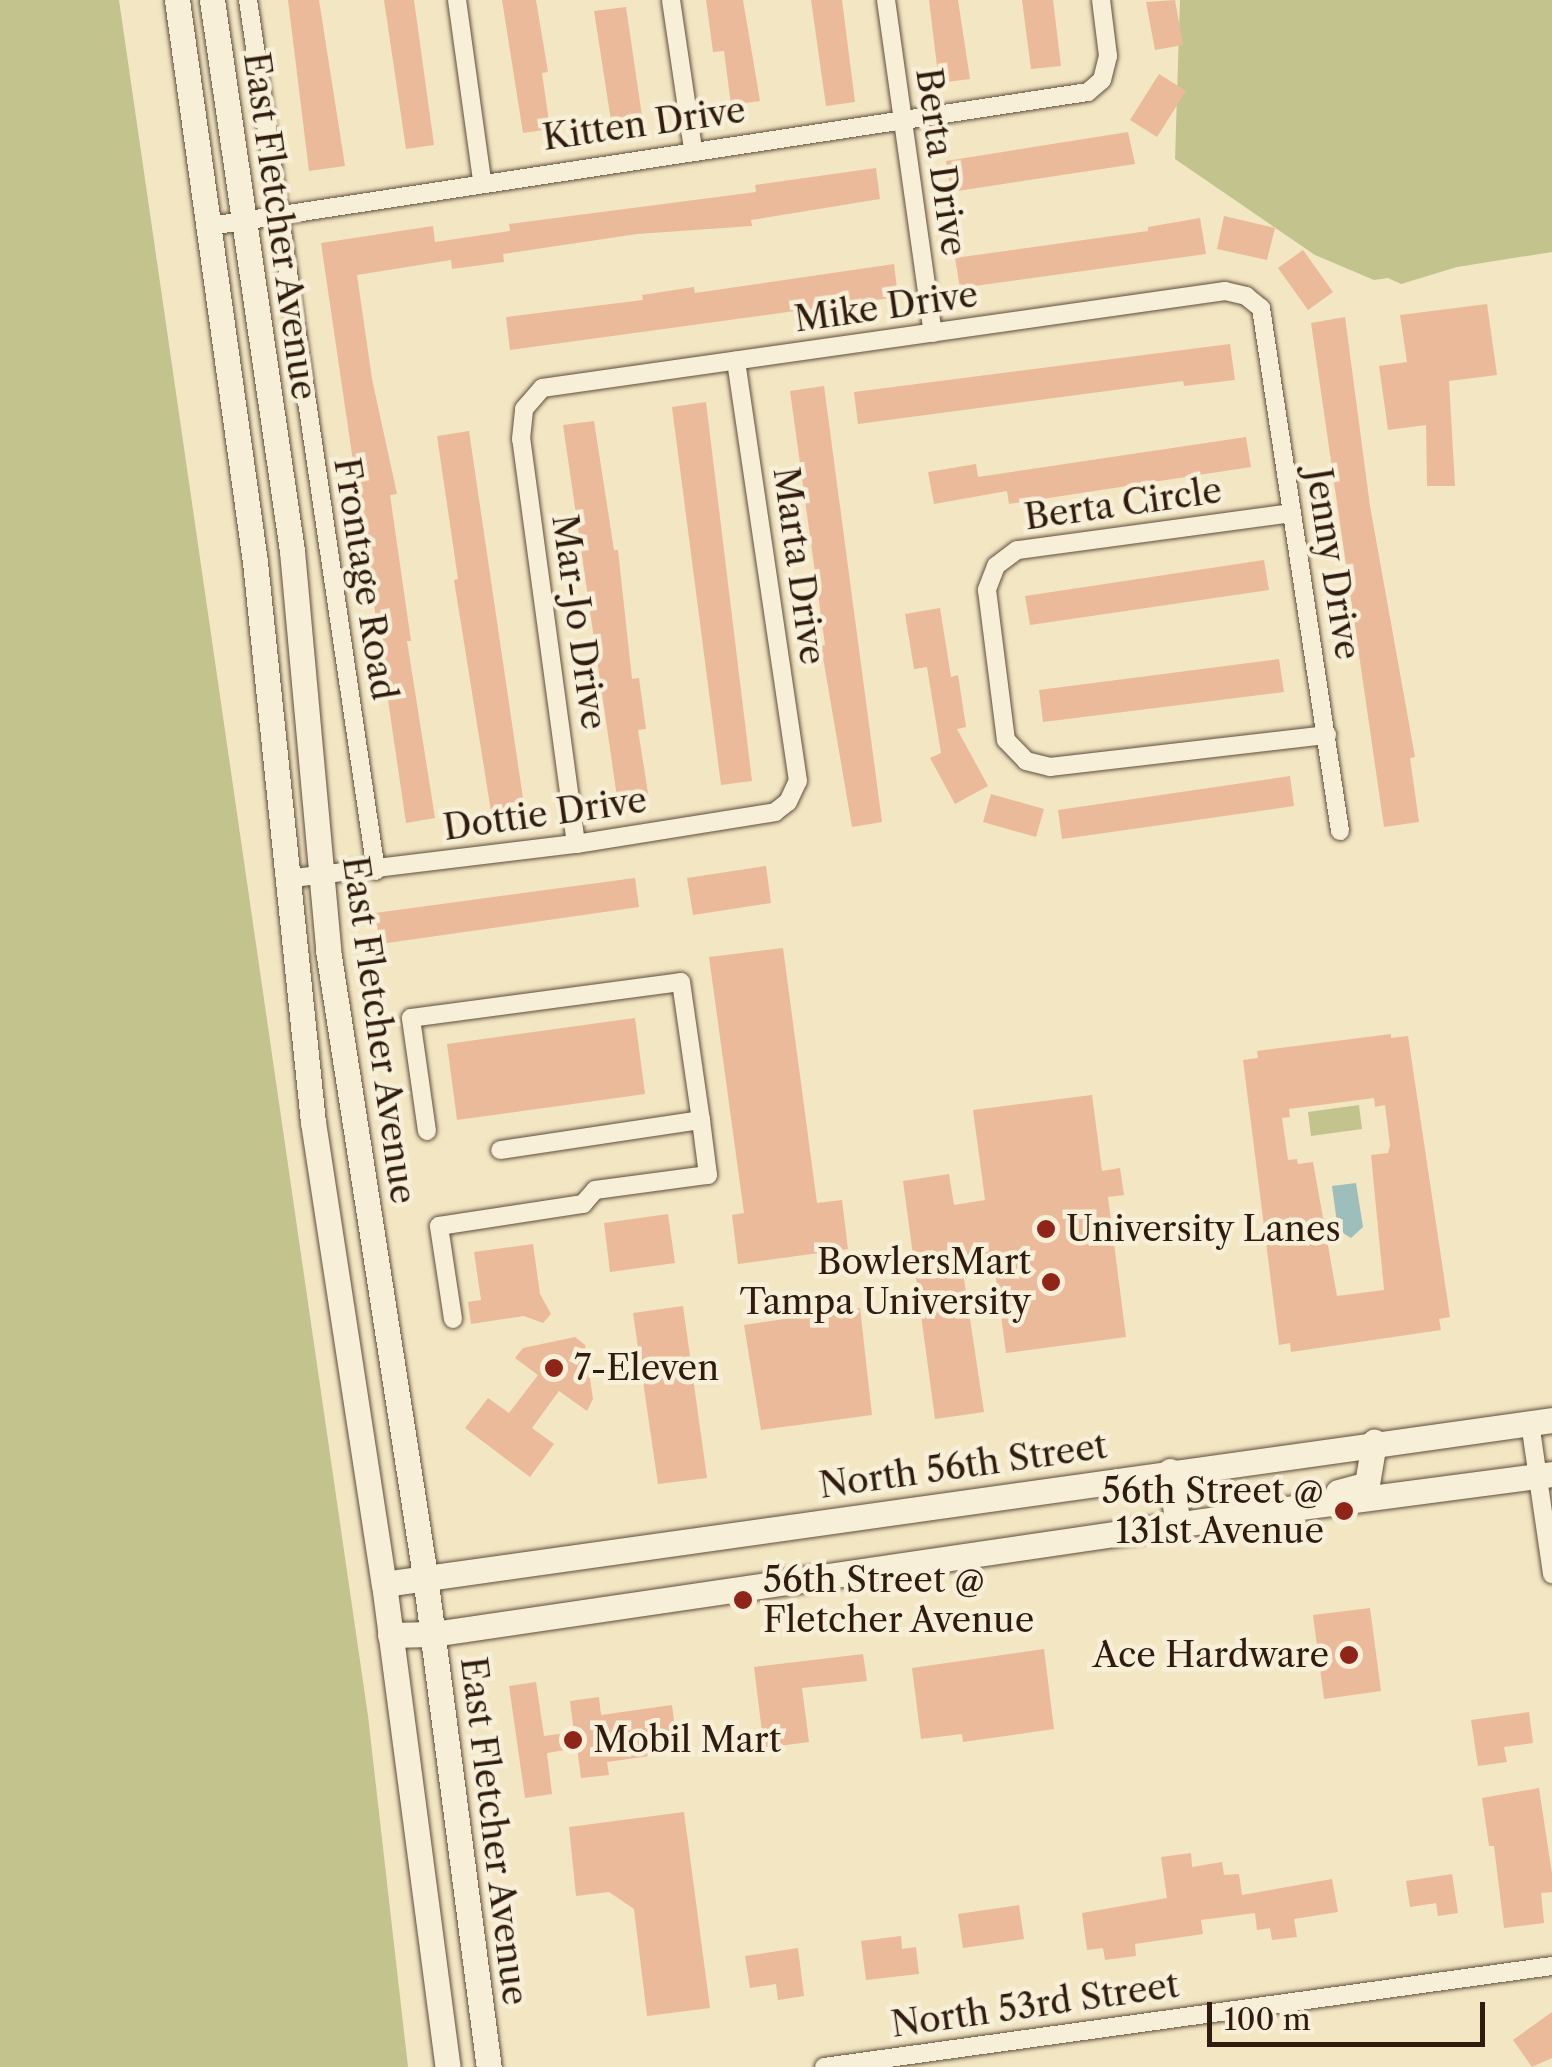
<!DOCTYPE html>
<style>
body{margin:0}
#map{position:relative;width:1552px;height:2067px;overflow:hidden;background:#f3e6c3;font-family:"Libre Caslon Text",serif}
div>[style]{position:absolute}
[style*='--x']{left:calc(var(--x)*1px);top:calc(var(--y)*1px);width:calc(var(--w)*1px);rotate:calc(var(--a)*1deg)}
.green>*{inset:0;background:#c3c38e}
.water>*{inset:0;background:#9ebebc}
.building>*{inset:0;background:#eaba9b}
.roads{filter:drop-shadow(0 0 2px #604e3c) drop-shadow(0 0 2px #604e3c)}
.street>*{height:18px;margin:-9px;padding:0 9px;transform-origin:9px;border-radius:9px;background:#f7efd8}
.secondary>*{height:25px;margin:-12.5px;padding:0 12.5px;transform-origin:12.5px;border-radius:12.5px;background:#f7efd8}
.dots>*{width:28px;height:28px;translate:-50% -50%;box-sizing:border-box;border:5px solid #f7efd8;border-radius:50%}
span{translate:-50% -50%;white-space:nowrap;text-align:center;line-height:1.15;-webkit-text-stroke:9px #f7efd8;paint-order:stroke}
.street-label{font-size:35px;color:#2f1c0f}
.poi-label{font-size:35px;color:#2f1c0f}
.left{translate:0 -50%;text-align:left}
.right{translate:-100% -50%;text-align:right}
.scale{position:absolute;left:1207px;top:2002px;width:278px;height:45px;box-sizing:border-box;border:5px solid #2f1c0f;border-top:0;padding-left:12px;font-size:30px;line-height:35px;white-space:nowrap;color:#2f1c0f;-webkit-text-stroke:8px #f7efd8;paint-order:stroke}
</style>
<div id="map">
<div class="green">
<div style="clip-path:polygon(0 0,119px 0,368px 1716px,408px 2067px,0 2067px)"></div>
<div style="clip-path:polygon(1180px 0,1552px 0,1552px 252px,1457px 267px,1401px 284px,1388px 278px,1374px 280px,1315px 255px,1175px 159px)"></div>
<div style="clip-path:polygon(1359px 1105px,1362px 1129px,1311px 1136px,1308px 1112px)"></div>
</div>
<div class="water">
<div style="clip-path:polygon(1356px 1183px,1363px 1227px,1351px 1238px,1338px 1230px,1332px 1186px)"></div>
</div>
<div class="building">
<div style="clip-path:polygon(288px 0,319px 0,345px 166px,309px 171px)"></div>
<div style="clip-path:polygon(384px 0,414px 0,434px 145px,406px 149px)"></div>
<div style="clip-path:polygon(502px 0,536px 0,548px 72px,542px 73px,550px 129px,523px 133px)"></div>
<div style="clip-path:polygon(706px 0,743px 0,760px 101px,731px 105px,724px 51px,713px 52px)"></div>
<div style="clip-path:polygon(811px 0,842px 0,855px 102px,826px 106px)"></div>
<div style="clip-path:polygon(929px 0,958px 0,970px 79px,939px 83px)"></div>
<div style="clip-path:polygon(1022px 0,1053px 0,1061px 66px,1031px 69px)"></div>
<div style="clip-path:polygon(1175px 0,1183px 45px,1155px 50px,1146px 2px)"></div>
<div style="clip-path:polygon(626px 7px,643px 123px,612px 127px,594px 11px)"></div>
<div style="clip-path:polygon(1159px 74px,1186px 91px,1157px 137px,1130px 120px)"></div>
<div style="clip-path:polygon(1128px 132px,1135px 164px,951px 192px,946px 161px)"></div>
<div style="clip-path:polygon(876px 168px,880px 199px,751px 220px,752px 226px,637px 234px,503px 254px,504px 262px,452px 269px,451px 260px,357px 275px,372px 379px,397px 494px,390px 495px,411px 641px,407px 641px,435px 818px,406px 823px,321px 243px,433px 226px,435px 242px,510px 231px,509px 224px,756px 192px,755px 185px)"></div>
<div style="clip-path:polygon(1224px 216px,1275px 228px,1267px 260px,1217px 249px)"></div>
<div style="clip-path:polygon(1200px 218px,1206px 254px,960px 288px,955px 258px,1148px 231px,1148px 227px)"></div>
<div style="clip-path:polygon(1303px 250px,1333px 292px,1308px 310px,1278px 268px)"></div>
<div style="clip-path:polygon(894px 264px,898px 297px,510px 350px,506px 317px,643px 300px,642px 295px,694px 287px,695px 293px)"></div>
<div style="clip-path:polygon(1487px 304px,1497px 375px,1449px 381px,1455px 486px,1427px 486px,1426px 425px,1388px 430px,1379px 366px,1407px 362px,1400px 315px)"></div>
<div style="clip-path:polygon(1345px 317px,1370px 506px,1415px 757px,1410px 758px,1419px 822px,1384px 827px,1311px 323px)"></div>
<div style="clip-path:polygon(1230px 344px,1235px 380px,1184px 386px,1183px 381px,858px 424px,854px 392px)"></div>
<div style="clip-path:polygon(824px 386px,882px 822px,852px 827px,821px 646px,825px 645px,790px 391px)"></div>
<div style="clip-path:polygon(706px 402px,752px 781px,721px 785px,672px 407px)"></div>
<div style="clip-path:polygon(594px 421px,614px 550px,618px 550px,632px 679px,639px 678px,646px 729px,638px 730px,649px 799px,618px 804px,563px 425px)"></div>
<div style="clip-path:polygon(469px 431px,526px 819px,493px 824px,454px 580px,458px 579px,437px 436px)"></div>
<div style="clip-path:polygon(1246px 437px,1251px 467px,1009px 504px,1007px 491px,934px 504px,928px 472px,976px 464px,978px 477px)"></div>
<div style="clip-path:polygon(1264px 560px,1269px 590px,1030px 625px,1025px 596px)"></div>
<div style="clip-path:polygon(940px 608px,951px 677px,958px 675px,966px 727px,957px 729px,988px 786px,955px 804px,930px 758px,941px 753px,927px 667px,914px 669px,905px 614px)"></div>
<div style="clip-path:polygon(1279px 659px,1284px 692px,1043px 722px,1039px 690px)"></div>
<div style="clip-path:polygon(1290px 776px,1294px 806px,1062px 839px,1058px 810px)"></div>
<div style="clip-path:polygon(991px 794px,1044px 809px,1036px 837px,983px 822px)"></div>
<div style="clip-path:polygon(766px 866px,771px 903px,693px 915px,687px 878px)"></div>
<div style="clip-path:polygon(635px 878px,639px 907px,380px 944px,375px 913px)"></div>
<div style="clip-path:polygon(783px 948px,817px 1203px,842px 1200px,848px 1249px,738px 1264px,732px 1215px,744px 1213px,709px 957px)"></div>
<div style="clip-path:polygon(635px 1018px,645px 1094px,457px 1120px,447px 1044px)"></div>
<div style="clip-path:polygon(evenodd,1391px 1034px,1391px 1038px,1408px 1036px,1450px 1317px,1439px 1319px,1441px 1330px,1291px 1352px,1290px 1343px,1279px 1345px,1243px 1060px,1258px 1058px,1257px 1051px,1391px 1034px,1374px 1098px,1375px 1107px,1385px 1105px,1390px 1145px,1388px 1153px,1371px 1155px,1384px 1290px,1337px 1296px,1313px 1162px,1298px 1164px,1297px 1159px,1288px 1160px,1282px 1118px,1290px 1117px,1289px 1109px,1374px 1098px)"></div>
<div style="clip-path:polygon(1092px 1095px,1102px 1171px,1120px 1168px,1124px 1195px,1108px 1197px,1126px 1337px,1006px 1353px,993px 1256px,961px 1259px,984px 1412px,935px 1419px,903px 1181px,949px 1174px,954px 1205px,985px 1200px,973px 1110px)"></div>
<div style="clip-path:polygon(668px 1214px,675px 1263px,610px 1272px,604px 1223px)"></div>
<div style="clip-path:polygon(533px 1244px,540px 1294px,551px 1314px,543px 1323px,524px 1316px,471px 1324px,468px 1302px,481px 1300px,474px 1252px)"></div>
<div style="clip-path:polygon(683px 1306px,707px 1478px,658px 1484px,633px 1313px)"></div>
<div style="clip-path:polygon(860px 1308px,872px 1415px,761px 1430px,744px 1325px)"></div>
<div style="clip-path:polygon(575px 1337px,585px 1345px,593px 1399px,587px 1411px,559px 1391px,532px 1428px,554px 1444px,530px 1477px,465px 1428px,488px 1398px,509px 1413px,538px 1375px,515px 1358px,523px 1348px)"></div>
<div style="clip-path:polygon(1370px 1608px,1381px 1691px,1324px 1699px,1313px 1615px)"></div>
<div style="clip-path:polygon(1044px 1649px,1054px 1729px,963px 1742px,962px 1734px,921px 1739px,912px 1668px)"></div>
<div style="clip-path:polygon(863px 1654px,867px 1681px,802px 1688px,809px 1742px,764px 1748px,754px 1667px)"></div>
<div style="clip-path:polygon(536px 1682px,544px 1736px,574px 1732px,570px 1701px,599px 1697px,601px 1715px,672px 1705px,678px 1752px,607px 1762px,609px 1775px,581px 1778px,577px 1748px,547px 1753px,552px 1794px,525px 1798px,509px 1686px)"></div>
<div style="clip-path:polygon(1529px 1712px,1533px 1743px,1504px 1747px,1507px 1762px,1478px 1766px,1471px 1720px)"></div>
<div style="clip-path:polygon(1539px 1788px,1552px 1874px,1552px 1892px,1541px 1893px,1544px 1923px,1504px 1928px,1494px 1846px,1489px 1846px,1482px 1798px)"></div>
<div style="clip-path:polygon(684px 1812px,710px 2008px,647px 2016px,634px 1909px,609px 1892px,576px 1896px,569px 1827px)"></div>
<div style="clip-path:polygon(1191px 1853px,1192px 1867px,1222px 1862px,1224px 1875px,1239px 1874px,1242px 1895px,1332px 1879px,1338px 1912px,1294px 1919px,1297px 1937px,1272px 1940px,1270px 1928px,1257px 1930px,1255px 1913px,1201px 1920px,1203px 1934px,1135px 1944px,1136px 1956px,1105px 1960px,1103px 1948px,1087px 1950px,1082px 1913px,1167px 1898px,1161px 1857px)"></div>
<div style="clip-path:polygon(1452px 1874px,1458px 1913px,1438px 1916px,1436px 1903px,1410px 1907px,1406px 1881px)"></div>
<div style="clip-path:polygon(1019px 1905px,1024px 1939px,963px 1948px,958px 1914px)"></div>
<div style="clip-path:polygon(901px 1936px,902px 1949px,916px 1947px,919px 1974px,866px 1980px,861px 1941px)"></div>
<div style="clip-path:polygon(798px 1948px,804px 1996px,778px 2000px,776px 1984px,750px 1988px,745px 1956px)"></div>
<div style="clip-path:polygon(1552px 2012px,1552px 2058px,1532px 2067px,1513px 2040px)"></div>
</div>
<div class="roads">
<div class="street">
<div style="--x:248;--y:0;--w:880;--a:81.64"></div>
<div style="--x:457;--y:0;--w:183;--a:82.1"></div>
<div style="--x:671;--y:0;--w:151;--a:81.6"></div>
<div style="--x:886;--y:0;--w:336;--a:82"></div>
<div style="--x:210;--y:226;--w:888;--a:-8.68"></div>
<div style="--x:1088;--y:92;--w:18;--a:-41"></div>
<div style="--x:1102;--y:80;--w:25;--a:-76"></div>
<div style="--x:1108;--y:56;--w:56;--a:-97.1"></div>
<div style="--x:1292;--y:513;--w:277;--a:172.3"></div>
<div style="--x:1017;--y:550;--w:26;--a:143"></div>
<div style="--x:996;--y:566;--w:26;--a:111"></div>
<div style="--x:987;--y:590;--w:151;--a:82.8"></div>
<div style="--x:1006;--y:740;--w:29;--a:46"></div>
<div style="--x:1026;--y:761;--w:25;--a:14"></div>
<div style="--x:1050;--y:767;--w:279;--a:-6.6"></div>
<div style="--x:576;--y:844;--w:409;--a:-97.7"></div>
<div style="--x:521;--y:439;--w:30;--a:-84"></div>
<div style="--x:524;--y:409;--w:28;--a:-49"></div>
<div style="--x:542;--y:388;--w:690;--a:-8.08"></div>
<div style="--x:1225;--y:291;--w:22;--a:13"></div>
<div style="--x:1246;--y:296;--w:19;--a:39"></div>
<div style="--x:1261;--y:308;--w:529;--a:81.41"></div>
<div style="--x:285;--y:879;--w:293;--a:-6.9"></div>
<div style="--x:576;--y:844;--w:202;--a:-9.1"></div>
<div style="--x:775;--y:812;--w:16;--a:-38"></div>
<div style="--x:788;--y:802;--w:23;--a:-65"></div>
<div style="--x:798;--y:781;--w:425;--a:-98.4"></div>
<div style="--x:427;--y:1131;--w:114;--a:-98.1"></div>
<div style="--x:411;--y:1018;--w:272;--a:-7.6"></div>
<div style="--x:681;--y:982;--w:139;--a:81.8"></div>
<div style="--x:701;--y:1120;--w:203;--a:171.5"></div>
<div style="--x:453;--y:1319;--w:94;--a:-98.6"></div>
<div style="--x:439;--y:1226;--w:146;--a:-8.7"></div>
<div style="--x:583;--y:1204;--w:18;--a:-49"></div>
<div style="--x:595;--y:1190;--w:114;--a:-7.6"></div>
<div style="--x:708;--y:1175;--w:55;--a:-97.3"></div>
<div style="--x:1530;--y:1423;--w:153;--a:81.7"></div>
<div style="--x:824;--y:2067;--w:735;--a:-7.9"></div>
</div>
<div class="secondary">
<div style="--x:177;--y:0;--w:567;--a:82.1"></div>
<div style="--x:255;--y:562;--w:563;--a:84.09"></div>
<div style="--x:313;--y:1122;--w:467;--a:81.3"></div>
<div style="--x:384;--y:1584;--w:487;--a:82.5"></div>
<div style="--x:212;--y:0;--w:557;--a:81.74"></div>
<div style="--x:292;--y:551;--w:401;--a:84.8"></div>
<div style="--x:328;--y:950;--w:633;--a:81.19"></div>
<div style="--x:425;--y:1576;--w:495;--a:82.6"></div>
<div style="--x:1170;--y:1471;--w:56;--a:81.7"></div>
<div style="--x:1338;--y:1492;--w:30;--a:-15"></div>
<div style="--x:1367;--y:1484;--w:43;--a:-80.5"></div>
<div style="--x:384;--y:1584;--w:1179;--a:-7.99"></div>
<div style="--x:390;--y:1635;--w:43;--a:-1.3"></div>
<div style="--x:433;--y:1634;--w:832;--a:-8.36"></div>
<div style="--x:1256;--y:1513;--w:299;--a:-7.5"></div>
</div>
</div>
<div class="dots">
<div style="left:1046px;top:1229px;background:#8f2418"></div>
<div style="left:1051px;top:1282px;background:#8f2418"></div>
<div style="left:554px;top:1368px;background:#8f2418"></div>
<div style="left:1344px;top:1511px;background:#8f2418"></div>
<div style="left:743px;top:1600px;background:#8f2418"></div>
<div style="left:1349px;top:1655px;background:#8f2418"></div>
<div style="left:573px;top:1740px;background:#8f2418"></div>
</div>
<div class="street-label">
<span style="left:644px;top:124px;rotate:-8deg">Kitten Drive</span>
<span style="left:941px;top:162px;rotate:82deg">Berta Drive</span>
<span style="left:280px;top:226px;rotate:82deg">East Fletcher Avenue</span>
<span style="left:886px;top:307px;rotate:-8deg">Mike Drive</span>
<span style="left:1123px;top:504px;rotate:-8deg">Berta Circle</span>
<span style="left:1333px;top:564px;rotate:81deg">Jenny Drive</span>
<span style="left:799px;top:566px;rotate:82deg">Marta Drive</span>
<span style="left:365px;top:579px;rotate:81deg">Frontage Road</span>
<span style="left:579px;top:622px;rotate:82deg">Mar-Jo Drive</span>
<span style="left:545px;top:814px;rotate:-8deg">Dottie Drive</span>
<span style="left:379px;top:1030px;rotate:82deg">East Fletcher Avenue</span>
<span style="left:963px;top:1466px;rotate:-8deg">North 56th Street</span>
<span style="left:494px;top:1831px;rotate:83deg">East Fletcher Avenue</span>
<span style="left:1035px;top:2005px;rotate:-8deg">North 53rd Street</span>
</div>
<div class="poi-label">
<span class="left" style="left:1066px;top:1229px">University Lanes</span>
<span class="right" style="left:1031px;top:1282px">BowlersMart<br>Tampa University</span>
<span class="left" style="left:574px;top:1368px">7-Eleven</span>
<span class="right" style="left:1324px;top:1511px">56th Street @<br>131st Avenue</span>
<span class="left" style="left:763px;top:1600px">56th Street @<br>Fletcher Avenue</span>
<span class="right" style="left:1329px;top:1655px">Ace Hardware</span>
<span class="left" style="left:593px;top:1740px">Mobil Mart</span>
</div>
<div class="scale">100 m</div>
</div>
